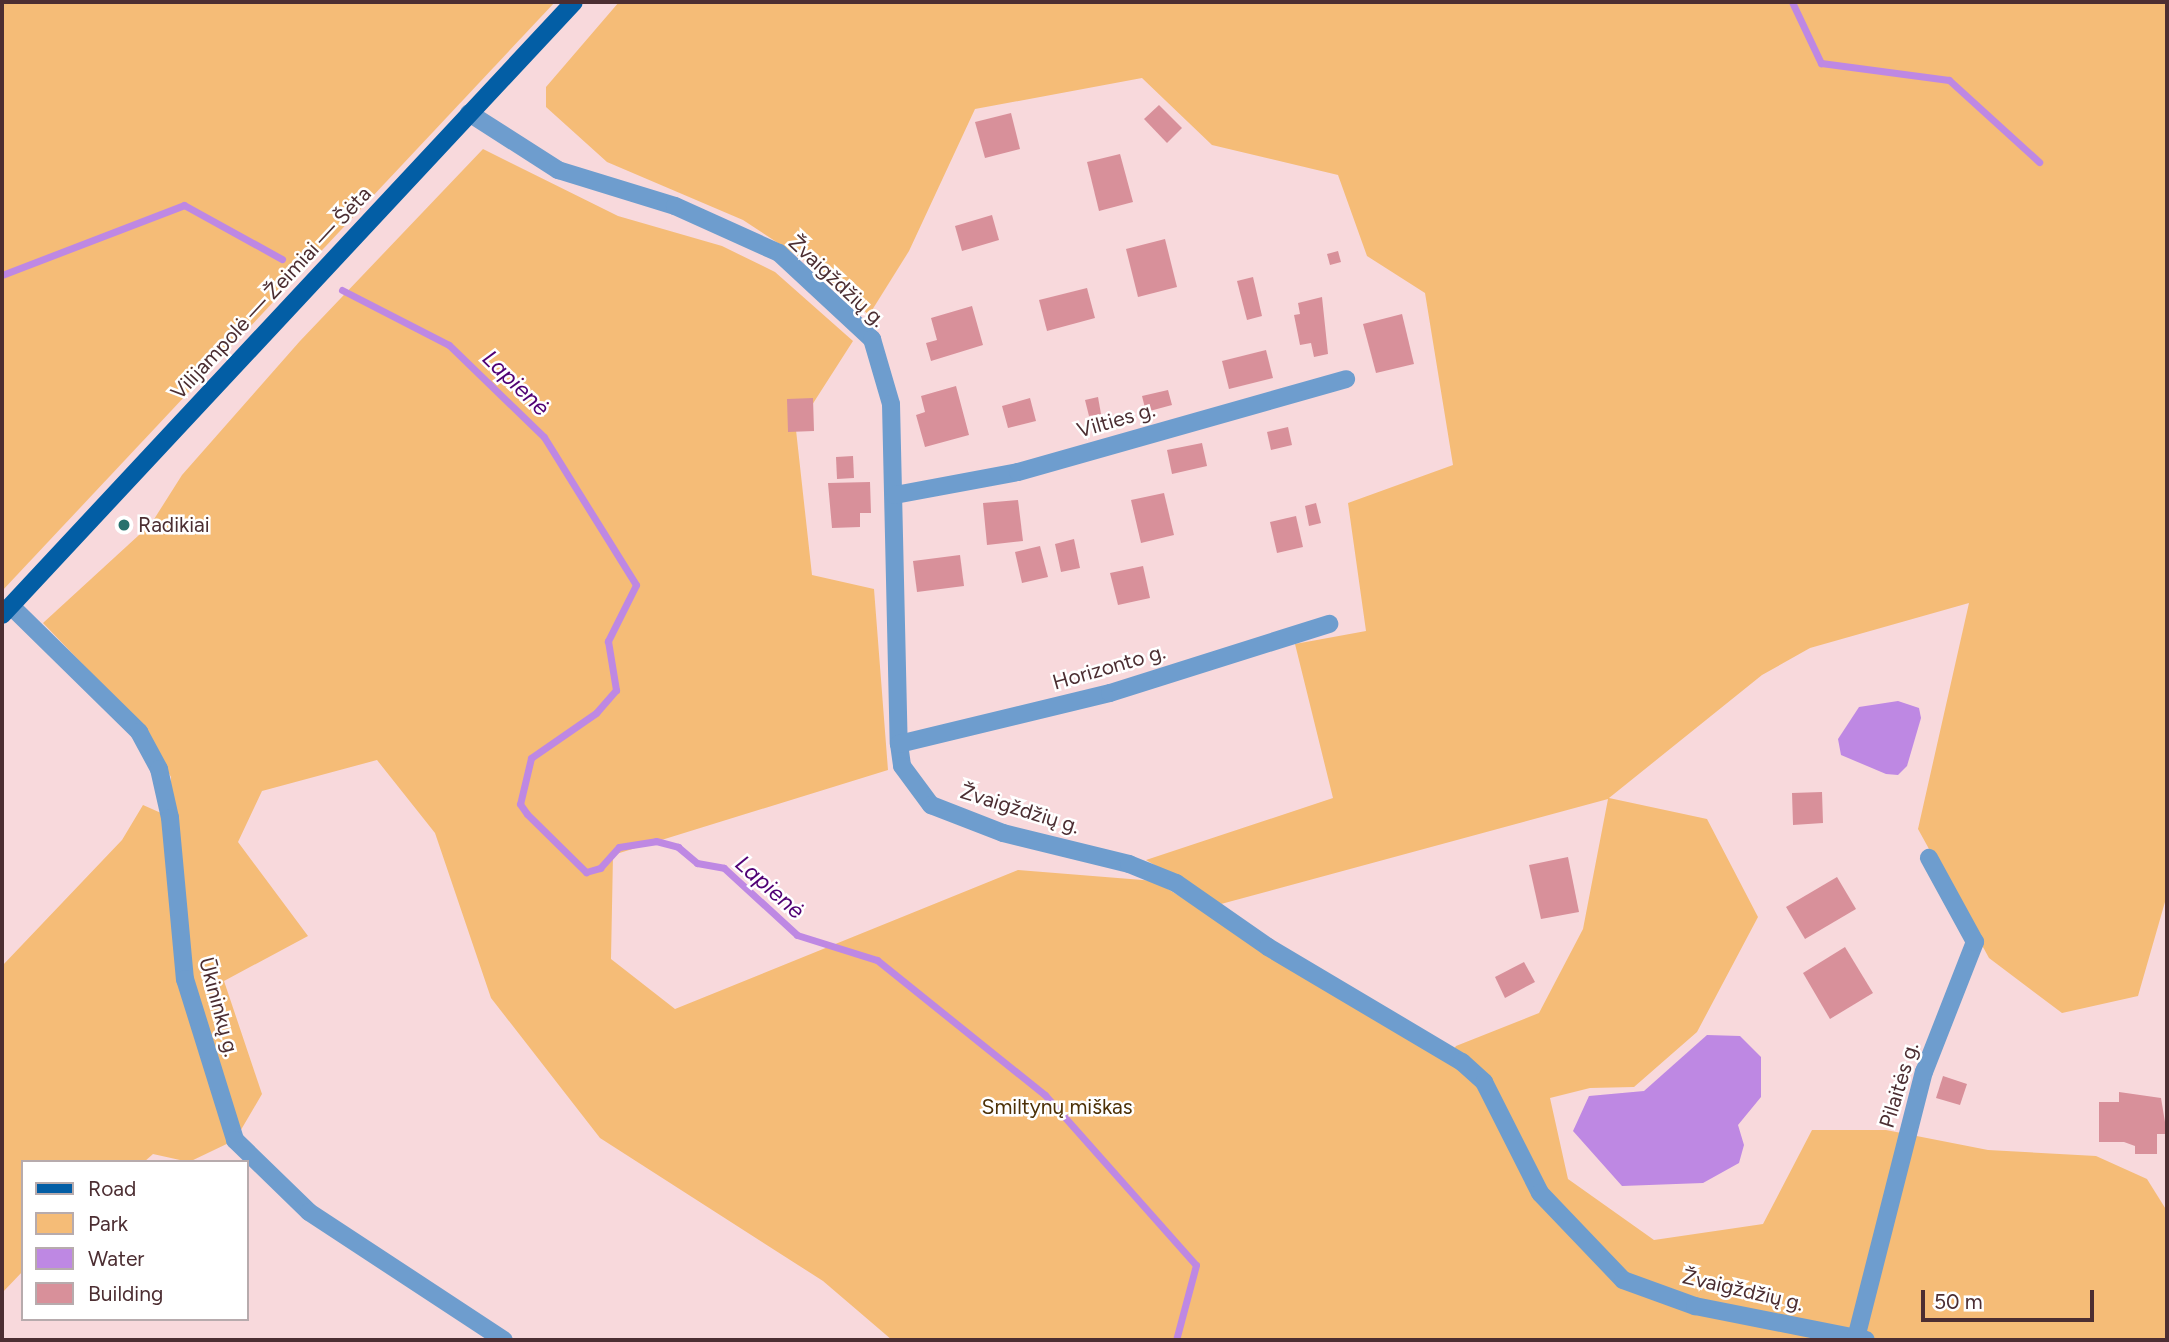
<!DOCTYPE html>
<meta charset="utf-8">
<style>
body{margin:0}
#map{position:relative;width:2169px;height:1342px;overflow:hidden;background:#f8d9dc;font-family:Figtree,sans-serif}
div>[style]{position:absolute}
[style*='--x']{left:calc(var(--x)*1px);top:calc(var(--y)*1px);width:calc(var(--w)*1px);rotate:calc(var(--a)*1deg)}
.green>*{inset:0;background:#f5bc77}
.water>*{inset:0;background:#be88e3}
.stream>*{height:7px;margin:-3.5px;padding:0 3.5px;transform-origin:3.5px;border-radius:3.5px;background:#be88e3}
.building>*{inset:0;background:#d8909a}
.minor>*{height:18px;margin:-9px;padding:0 9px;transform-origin:9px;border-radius:9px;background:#6e9dce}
.major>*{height:18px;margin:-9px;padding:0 9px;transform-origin:9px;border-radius:9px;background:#035ea5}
.dots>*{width:19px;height:19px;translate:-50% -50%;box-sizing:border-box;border:4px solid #fff;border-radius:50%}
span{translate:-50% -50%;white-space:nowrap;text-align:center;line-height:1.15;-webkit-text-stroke:5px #fff;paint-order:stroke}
.street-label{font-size:21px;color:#4c2e32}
.poi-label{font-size:21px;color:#4c2e32}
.left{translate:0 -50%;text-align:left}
.park-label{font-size:21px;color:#4d3107}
.water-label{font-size:23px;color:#500074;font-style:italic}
.frame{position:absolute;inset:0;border:4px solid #4c2e32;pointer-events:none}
.legend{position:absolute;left:21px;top:1160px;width:228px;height:161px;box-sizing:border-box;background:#fff;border:2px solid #b7abad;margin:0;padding:9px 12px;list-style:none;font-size:21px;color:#4c2e32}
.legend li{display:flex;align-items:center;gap:14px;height:35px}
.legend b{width:35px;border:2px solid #b7abad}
.scale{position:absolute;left:1921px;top:1290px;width:173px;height:32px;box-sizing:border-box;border:4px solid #4c2e32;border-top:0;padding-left:9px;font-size:21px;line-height:24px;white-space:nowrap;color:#4c2e32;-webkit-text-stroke:5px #fff;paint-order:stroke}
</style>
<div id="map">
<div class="green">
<div style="clip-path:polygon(2px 2px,555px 2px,2px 591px)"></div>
<div style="clip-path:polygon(619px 2px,2167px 2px,2167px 895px,2138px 996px,2062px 1013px,1989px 958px,1918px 829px,1969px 603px,1810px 648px,1762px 675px,1609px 798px,1707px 819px,1758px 917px,1697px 1032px,1634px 1087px,1590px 1088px,1550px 1098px,1568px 1179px,1654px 1240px,1763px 1224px,1812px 1130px,1886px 1130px,1988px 1150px,2096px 1156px,2147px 1179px,2167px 1211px,2167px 1340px,892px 1340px,823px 1281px,600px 1138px,491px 998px,435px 833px,377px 760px,262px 791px,238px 842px,308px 936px,224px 981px,262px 1094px,235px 1140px,189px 1162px,153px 1154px,144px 1162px,23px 1162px,23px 1271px,2px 1293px,2px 966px,122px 840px,143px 805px,170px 817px,171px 777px,142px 726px,43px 623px,151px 524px,182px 475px,300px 341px,483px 149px,618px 216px,722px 246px,775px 272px,853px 341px,796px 430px,812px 575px,874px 589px,888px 770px,613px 855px,611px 959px,675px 1009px,1018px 870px,1155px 881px,1446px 1061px,1456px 1046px,1539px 1013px,1583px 929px,1608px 799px,1221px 904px,1146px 860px,1333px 798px,1295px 644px,1366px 631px,1348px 503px,1453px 465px,1425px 293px,1367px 256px,1338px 175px,1212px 145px,1142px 78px,975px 109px,909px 251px,869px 315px,816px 268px,743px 220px,607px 162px,546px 107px,546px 87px)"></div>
</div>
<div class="water">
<div style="clip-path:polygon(1898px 701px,1919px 708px,1921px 718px,1907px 766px,1898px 775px,1886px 774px,1841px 755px,1838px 739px,1859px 707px)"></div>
<div style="clip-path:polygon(1707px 1035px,1740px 1036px,1761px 1057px,1761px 1097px,1738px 1125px,1744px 1145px,1739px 1163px,1703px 1183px,1622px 1186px,1573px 1131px,1589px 1096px,1644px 1091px)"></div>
</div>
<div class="stream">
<div style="--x:1792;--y:2;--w:68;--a:64.6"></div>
<div style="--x:1821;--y:63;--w:129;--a:7.6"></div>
<div style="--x:1949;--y:80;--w:122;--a:42.3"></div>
<div style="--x:2;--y:275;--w:195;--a:-21"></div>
<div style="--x:184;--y:205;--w:112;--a:28.9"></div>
<div style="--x:342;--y:290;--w:120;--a:27.2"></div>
<div style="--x:449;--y:345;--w:132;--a:44.1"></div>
<div style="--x:544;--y:437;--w:174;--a:58.1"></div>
<div style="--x:636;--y:585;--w:63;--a:116.6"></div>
<div style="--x:608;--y:641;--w:50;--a:80.7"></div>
<div style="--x:616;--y:690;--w:30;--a:131"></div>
<div style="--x:596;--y:713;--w:79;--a:145.3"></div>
<div style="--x:531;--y:758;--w:47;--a:103.4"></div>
<div style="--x:520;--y:804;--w:12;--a:55"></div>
<div style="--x:527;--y:814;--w:83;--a:44.5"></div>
<div style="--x:586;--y:872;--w:15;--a:-16"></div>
<div style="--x:600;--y:868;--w:28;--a:-48"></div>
<div style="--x:619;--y:847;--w:37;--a:-9"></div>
<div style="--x:656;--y:841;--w:23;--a:15"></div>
<div style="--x:678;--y:847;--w:25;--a:40"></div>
<div style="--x:697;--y:863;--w:27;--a:10"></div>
<div style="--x:724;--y:868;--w:99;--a:42.5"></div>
<div style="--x:797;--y:935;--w:84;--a:17.4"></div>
<div style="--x:877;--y:960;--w:216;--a:38.8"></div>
<div style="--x:1045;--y:1095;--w:227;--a:48.4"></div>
<div style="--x:1196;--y:1265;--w:78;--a:104.9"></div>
</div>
<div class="building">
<div style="clip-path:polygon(1159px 105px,1182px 128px,1167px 143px,1144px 119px)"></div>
<div style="clip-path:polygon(1011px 113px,1020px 149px,985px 158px,975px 122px)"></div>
<div style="clip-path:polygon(1120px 154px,1133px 202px,1099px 211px,1087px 162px)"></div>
<div style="clip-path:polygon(992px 215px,999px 240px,962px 251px,955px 226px)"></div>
<div style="clip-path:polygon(1165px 239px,1177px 287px,1138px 297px,1126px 249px)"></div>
<div style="clip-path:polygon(1338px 251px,1341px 262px,1330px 265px,1327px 254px)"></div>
<div style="clip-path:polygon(1253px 277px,1262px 316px,1247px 320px,1237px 281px)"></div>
<div style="clip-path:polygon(1087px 288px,1095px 318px,1047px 331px,1039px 300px)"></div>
<div style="clip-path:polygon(1322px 297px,1328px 354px,1314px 357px,1311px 343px,1300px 345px,1294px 315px,1300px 314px,1298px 303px)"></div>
<div style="clip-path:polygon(972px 306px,983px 345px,931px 361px,926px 343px,937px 340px,931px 318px)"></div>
<div style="clip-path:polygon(1402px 314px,1414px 364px,1376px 373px,1363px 324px)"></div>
<div style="clip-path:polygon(1266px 350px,1273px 378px,1229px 389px,1222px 361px)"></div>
<div style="clip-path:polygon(956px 386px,969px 435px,925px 447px,916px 415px,925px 412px,921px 396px)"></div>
<div style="clip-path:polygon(1168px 390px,1172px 405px,1146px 412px,1142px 396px)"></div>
<div style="clip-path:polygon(1098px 397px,1101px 414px,1089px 416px,1085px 400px)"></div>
<div style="clip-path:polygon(813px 398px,814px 431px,788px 432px,787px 399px)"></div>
<div style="clip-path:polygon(1030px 398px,1036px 421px,1008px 428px,1002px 406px)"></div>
<div style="clip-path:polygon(1288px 427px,1292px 445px,1271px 450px,1267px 432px)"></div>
<div style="clip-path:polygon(1202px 443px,1207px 466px,1172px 474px,1167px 450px)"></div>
<div style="clip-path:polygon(853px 456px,854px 478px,837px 479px,836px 457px)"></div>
<div style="clip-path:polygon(870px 482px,871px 513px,860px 513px,860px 527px,832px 528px,828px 483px)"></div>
<div style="clip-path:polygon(1164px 493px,1174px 535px,1141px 543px,1131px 500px)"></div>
<div style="clip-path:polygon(1018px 500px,1023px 541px,987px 545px,983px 503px)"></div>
<div style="clip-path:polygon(1316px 503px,1321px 523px,1309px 526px,1305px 506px)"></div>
<div style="clip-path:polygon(1296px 516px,1303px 547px,1277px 553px,1270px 522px)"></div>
<div style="clip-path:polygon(1074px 539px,1080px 568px,1061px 572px,1055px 544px)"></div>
<div style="clip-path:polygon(1040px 546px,1048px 577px,1022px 583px,1015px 552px)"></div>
<div style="clip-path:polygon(960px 555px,964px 586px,917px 592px,913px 561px)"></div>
<div style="clip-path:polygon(1143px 566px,1150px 598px,1118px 605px,1110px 573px)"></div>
<div style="clip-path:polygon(1822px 792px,1823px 823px,1793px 825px,1792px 793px)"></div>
<div style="clip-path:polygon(1568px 857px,1579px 912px,1541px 919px,1529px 865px)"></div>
<div style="clip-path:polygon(1837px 877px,1856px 909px,1805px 939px,1786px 907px)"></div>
<div style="clip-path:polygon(1845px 947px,1873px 993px,1830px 1019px,1803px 973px)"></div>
<div style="clip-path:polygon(1524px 962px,1535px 982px,1505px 998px,1495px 977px)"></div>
<div style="clip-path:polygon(1943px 1076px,1967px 1084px,1960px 1105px,1936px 1098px)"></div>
<div style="clip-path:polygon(2119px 1092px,2161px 1098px,2167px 1134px,2157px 1134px,2157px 1154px,2135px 1154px,2135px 1146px,2124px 1142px,2099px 1142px,2099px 1102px,2119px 1102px)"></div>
</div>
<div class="minor">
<div style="--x:469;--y:113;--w:106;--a:32.6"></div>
<div style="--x:558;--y:170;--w:122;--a:17.1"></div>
<div style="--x:675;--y:206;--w:114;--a:24.3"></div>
<div style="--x:779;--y:253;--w:127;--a:42.8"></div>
<div style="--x:872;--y:339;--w:68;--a:73.7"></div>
<div style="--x:891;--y:404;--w:340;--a:88.7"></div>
<div style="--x:899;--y:744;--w:22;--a:82"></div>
<div style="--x:902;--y:766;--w:49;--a:53.4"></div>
<div style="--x:931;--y:805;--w:77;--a:21.3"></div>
<div style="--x:1003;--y:833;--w:130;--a:13.8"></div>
<div style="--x:1129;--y:864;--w:51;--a:22"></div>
<div style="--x:1176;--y:883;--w:112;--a:34.8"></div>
<div style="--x:1268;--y:947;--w:226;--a:30.7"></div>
<div style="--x:1462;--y:1062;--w:30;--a:42"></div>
<div style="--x:1484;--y:1082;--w:124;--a:63.2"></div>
<div style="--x:1540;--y:1193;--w:120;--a:46.3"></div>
<div style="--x:1623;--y:1280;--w:77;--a:19.9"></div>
<div style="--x:1695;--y:1306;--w:174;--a:11.2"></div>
<div style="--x:895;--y:495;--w:125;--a:-10.6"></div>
<div style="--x:1018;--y:472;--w:341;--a:-15.8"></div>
<div style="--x:11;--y:606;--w:180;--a:44.5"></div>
<div style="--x:139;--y:732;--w:42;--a:61.6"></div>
<div style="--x:159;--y:769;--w:50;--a:77.3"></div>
<div style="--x:170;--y:818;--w:162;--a:84.7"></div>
<div style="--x:185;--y:979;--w:169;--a:72.7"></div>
<div style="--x:235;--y:1140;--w:103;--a:44.2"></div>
<div style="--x:309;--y:1212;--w:233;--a:33.3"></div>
<div style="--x:899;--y:744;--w:217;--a:-13.6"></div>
<div style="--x:1110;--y:693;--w:230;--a:-17.5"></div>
<div style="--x:1856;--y:1338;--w:275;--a:-75.7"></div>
<div style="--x:1924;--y:1072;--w:140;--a:-68.6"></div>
<div style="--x:1975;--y:942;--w:96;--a:-118.7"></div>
</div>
<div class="major">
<div style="--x:2;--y:615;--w:838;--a:-46.98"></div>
</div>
<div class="dots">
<div style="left:124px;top:525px;background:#27716d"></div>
</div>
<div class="street-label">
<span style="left:837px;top:281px;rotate:43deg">Žvaigždžių g.</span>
<span style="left:271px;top:293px;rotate:-47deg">Vilijampolė — Žeimiai — Šėta</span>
<span style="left:1116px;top:420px;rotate:-16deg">Vilties g.</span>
<span style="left:1109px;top:667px;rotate:-16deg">Horizonto g.</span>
<span style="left:1020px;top:809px;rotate:17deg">Žvaigždžių g.</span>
<span style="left:219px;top:1007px;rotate:75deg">Ūkininkų g.</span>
<span style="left:1899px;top:1085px;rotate:-73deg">Pilaitės g.</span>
<span style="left:1743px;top:1290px;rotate:13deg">Žvaigždžių g.</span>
</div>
<div class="poi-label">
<span class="left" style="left:138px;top:525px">Radikiai</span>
</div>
<div class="park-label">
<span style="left:1057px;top:1107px">Smiltynų miškas</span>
</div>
<div class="water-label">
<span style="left:516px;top:383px;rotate:44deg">Lapienė</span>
<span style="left:770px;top:887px;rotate:41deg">Lapienė</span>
</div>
<div class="frame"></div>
<ul class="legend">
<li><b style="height:9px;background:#035ea5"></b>Road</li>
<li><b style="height:19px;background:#f5bc77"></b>Park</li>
<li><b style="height:19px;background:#be88e3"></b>Water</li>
<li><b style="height:19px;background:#d8909a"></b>Building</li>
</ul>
<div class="scale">50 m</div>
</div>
